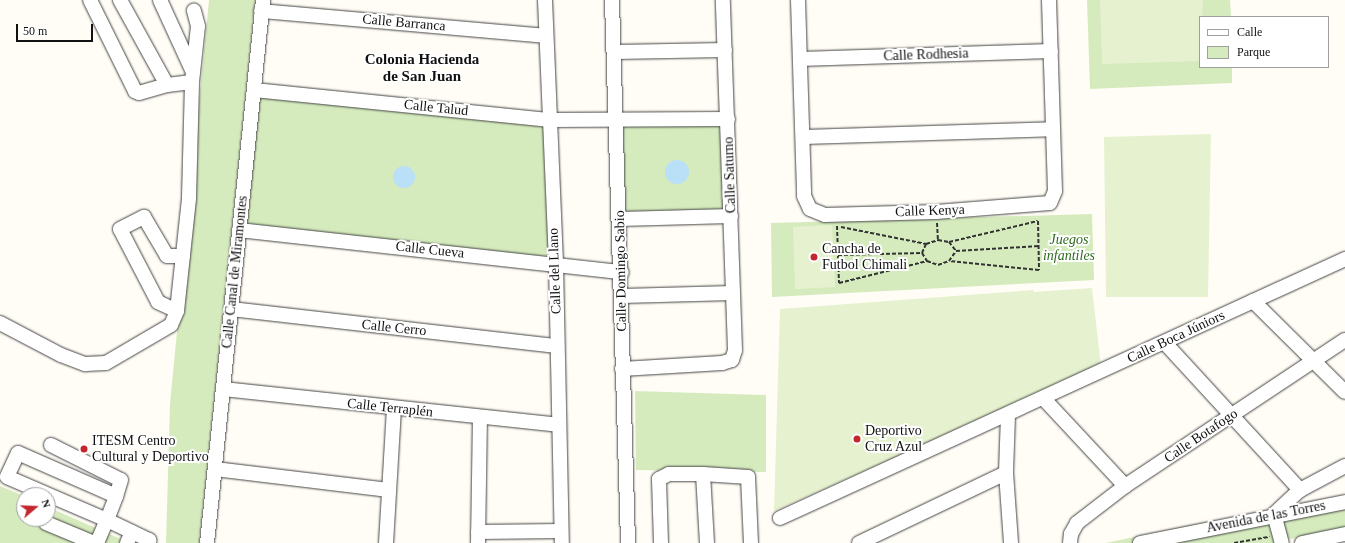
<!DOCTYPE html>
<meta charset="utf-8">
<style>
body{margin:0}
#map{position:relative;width:1345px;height:543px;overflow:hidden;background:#fffdf5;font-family:"Times New Roman",serif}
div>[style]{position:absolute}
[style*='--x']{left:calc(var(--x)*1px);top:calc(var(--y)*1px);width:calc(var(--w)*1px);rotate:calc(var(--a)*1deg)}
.green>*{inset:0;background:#d5ebbd}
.pitch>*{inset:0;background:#e6f2cf}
.water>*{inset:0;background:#b9e0f7}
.round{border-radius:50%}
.path>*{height:2px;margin-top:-1px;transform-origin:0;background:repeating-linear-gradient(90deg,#333 0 4px,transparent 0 6px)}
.roads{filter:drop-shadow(0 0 1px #444) drop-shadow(0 0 1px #444)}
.minor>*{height:14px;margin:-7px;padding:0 7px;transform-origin:7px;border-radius:7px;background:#fff}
.dots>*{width:11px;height:11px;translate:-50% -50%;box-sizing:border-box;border:2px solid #fff;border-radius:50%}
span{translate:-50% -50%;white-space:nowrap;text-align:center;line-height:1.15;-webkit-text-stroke:4px #fff;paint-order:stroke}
.street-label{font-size:14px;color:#111}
.park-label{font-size:14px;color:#2f6b1f;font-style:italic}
.poi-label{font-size:14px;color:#111}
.left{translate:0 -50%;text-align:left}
.neighbourhood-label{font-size:15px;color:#111;font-weight:700}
.legend{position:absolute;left:1199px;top:16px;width:130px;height:52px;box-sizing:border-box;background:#fff;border:1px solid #a0a0a0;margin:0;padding:5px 7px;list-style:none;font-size:12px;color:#111}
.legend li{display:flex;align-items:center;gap:8px;height:20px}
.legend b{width:20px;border:1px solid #a0a0a0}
.north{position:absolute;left:16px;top:487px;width:40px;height:40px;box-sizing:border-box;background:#fff;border:1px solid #a0a0a0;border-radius:50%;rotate:71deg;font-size:11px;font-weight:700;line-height:16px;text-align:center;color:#111}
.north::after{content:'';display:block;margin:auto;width:14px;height:18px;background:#c4262e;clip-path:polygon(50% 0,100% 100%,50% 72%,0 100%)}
.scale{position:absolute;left:16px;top:24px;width:77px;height:18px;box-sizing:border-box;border:2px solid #111;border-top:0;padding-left:5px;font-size:12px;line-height:14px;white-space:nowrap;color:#111;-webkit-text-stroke:3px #fff;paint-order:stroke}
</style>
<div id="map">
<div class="green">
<div style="clip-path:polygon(209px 0,255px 0,199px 543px,166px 543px,170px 404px)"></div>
<div style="clip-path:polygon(1087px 0,1230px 0,1231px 17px,1200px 17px,1200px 67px,1232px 67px,1232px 83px,1090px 89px)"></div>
<div style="clip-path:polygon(258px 93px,547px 124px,554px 259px,243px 227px)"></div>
<div style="clip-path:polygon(727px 120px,730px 215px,622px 217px,619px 123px)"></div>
<div style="clip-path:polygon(1092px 214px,1094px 280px,772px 297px,771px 223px)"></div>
<div style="clip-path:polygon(635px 391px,766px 395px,766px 472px,636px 470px)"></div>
<div style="clip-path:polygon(0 486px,24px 496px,24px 519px,48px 519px,48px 507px,123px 540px,122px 543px,0 543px)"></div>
<div style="clip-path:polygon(1345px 498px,1345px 529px,1291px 539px,1287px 537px,1280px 518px)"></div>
<div style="clip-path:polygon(1270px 513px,1278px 543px,1106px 543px,1186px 526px)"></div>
</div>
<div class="pitch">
<div style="clip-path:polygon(1100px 0,1203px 0,1200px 61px,1102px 64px)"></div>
<div style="clip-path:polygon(1211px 134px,1208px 297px,1106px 297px,1104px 137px)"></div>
<div style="clip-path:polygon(832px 225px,835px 287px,795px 289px,793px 227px)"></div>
<div style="clip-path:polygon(1092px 288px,1101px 366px,774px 511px,780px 309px,1033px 290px,1034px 292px)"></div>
</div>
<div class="water">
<div class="round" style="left:665px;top:160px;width:24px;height:24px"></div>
<div class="round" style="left:393px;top:166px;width:22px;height:22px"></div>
</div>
<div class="path">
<div style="--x:937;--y:223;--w:17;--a:87"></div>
<div style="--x:837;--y:226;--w:57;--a:88"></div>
<div style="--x:839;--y:283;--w:91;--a:-14"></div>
<div style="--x:841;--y:227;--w:87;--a:11.3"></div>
<div style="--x:949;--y:242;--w:91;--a:-13.3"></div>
<div style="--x:1038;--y:221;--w:49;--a:88.8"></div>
<div style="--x:1039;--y:270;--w:90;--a:-174.3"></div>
<div style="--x:922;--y:253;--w:10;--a:-66"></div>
<div style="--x:926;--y:244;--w:13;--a:-18"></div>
<div style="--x:938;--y:240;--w:11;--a:10"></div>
<div style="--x:949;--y:242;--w:11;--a:52"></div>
<div style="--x:838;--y:255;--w:84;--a:-1.4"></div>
<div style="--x:922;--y:253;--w:9;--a:58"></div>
<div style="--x:927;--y:261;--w:12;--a:20"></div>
<div style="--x:938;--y:265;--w:12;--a:-20"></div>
<div style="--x:949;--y:261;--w:12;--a:-55"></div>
<div style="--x:956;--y:251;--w:83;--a:-3.4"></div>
<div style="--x:1234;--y:543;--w:36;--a:-10"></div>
</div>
<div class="roads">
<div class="minor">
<div style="--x:90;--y:0;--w:102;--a:63.7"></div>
<div style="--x:135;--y:91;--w:4;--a:27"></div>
<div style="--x:139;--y:93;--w:29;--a:-16"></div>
<div style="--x:167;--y:85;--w:25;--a:-7"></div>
<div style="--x:192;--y:82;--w:56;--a:-83.9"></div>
<div style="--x:198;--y:26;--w:16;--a:-105"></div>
<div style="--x:120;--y:0;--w:97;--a:61.1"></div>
<div style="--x:160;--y:0;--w:79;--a:65.4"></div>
<div style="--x:545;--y:0;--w:264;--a:87.6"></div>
<div style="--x:556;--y:264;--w:279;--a:88.8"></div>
<div style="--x:612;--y:0;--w:543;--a:88.31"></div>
<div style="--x:798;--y:0;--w:196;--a:88.2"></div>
<div style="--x:804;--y:196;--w:14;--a:65"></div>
<div style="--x:810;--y:209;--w:16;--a:22"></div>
<div style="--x:825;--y:215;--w:111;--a:-1.5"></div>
<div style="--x:936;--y:212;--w:114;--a:-4.5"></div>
<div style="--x:1050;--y:203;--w:13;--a:-67"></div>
<div style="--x:1055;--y:191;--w:191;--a:-91.8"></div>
<div style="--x:261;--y:11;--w:286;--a:5"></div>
<div style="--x:615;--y:52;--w:110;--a:-1"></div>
<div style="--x:800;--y:59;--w:251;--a:-1.8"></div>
<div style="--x:254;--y:90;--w:298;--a:5.8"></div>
<div style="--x:550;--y:120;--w:178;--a:-0.3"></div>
<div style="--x:803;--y:137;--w:250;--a:-1.8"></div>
<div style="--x:620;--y:219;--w:111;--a:-1.5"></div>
<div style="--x:239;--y:230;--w:385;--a:6.3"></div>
<div style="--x:622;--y:296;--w:111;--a:-1.5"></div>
<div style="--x:1253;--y:301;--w:129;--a:44.7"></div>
<div style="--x:231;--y:309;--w:328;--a:6.5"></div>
<div style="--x:177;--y:311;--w:21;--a:-155"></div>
<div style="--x:158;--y:302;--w:82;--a:-117.5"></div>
<div style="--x:120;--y:229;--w:27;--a:-27"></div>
<div style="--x:144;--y:217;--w:45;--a:59.5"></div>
<div style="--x:167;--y:256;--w:16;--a:0"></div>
<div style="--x:0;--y:323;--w:69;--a:27.7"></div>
<div style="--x:61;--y:355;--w:26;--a:21"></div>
<div style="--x:85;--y:364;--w:21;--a:-3"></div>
<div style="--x:106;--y:363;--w:75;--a:-30.3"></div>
<div style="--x:171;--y:325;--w:15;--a:-67"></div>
<div style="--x:177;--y:311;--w:114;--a:-83.9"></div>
<div style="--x:189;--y:198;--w:116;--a:-88.5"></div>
<div style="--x:1165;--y:343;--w:200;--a:47.4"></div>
<div style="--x:622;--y:369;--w:100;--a:-3.4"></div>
<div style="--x:722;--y:363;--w:10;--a:-17"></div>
<div style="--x:732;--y:360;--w:10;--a:-73"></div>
<div style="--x:735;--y:350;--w:350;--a:-92"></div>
<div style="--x:223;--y:389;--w:337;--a:6.1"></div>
<div style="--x:1044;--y:399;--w:119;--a:47"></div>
<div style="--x:1008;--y:415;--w:58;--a:92"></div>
<div style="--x:1006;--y:473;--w:70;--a:85.9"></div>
<div style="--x:51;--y:445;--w:78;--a:26.6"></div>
<div style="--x:121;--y:480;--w:17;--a:107"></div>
<div style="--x:215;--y:469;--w:175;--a:6.9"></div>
<div style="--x:703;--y:474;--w:69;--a:86.7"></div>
<div style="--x:1274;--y:514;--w:35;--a:-43"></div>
<div style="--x:1300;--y:490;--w:51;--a:-28.1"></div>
<div style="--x:1274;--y:514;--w:30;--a:75"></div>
<div style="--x:780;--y:518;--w:622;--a:-24.63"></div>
<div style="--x:46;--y:523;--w:52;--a:22.6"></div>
<div style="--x:478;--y:532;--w:83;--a:-0.7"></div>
<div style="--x:97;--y:543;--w:25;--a:-67"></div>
<div style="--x:107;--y:520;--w:26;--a:-69"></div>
<div style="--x:116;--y:496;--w:107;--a:-156.3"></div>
<div style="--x:18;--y:453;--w:26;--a:115"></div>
<div style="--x:7;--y:477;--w:109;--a:23.3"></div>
<div style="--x:107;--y:520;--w:47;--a:25.5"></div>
<div style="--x:149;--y:540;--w:3;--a:90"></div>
<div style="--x:127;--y:543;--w:12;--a:-66"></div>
<div style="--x:207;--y:543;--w:546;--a:-84.11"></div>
<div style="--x:386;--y:543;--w:134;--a:-86.6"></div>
<div style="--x:478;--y:543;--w:126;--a:-89.1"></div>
<div style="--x:661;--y:543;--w:64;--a:-91.8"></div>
<div style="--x:659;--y:479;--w:11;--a:-27"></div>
<div style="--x:669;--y:474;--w:34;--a:0"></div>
<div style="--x:703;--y:474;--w:45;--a:3.8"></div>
<div style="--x:748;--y:477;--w:66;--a:87.4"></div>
<div style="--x:859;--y:543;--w:163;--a:-25.5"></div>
<div style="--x:1070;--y:543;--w:9;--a:-84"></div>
<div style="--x:1071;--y:534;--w:13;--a:-61"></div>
<div style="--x:1077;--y:523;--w:61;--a:-37.6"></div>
<div style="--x:1125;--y:486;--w:264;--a:-33.6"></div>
<div style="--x:1140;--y:543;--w:209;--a:-11.3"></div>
<div style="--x:1302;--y:543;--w:44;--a:-11.8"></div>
</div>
</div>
<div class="dots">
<div style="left:814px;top:257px;background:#c4262e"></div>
<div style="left:857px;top:439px;background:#c4262e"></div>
<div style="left:84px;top:449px;background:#c4262e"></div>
</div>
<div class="street-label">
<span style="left:404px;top:23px;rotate:5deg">Calle Barranca</span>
<span style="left:926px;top:55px;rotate:-2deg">Calle Rodhesia</span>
<span style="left:436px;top:108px;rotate:6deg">Calle Talud</span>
<span style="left:730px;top:175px;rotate:-92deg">Calle Saturno</span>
<span style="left:930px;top:211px;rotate:-2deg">Calle Kenya</span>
<span style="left:430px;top:250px;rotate:6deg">Calle Cueva</span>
<span style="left:555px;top:271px;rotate:-92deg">Calle del Llano</span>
<span style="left:621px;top:271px;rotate:-91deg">Calle Domingo Sabio</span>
<span style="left:235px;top:272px;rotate:-84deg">Calle Canal de Miramontes</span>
<span style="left:394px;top:328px;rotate:6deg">Calle Cerro</span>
<span style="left:1176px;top:337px;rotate:-25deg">Calle Boca Júniors</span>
<span style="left:390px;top:408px;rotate:6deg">Calle Terraplén</span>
<span style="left:1201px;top:436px;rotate:-34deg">Calle Botafogo</span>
<span style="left:1266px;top:517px;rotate:-11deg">Avenida de las Torres</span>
</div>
<div class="park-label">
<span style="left:1069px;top:248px">Juegos<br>infantiles</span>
</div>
<div class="poi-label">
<span class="left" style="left:822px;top:257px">Cancha de<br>Futbol Chimali</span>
<span class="left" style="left:865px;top:439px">Deportivo<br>Cruz Azul</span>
<span class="left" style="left:92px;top:449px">ITESM Centro<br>Cultural y Deportivo</span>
</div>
<div class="neighbourhood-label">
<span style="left:422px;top:68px">Colonia Hacienda<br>de San Juan</span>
</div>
<ul class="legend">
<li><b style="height:5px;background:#fff"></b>Calle</li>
<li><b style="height:11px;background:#d5ebbd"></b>Parque</li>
</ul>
<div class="north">N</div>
<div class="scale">50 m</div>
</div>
